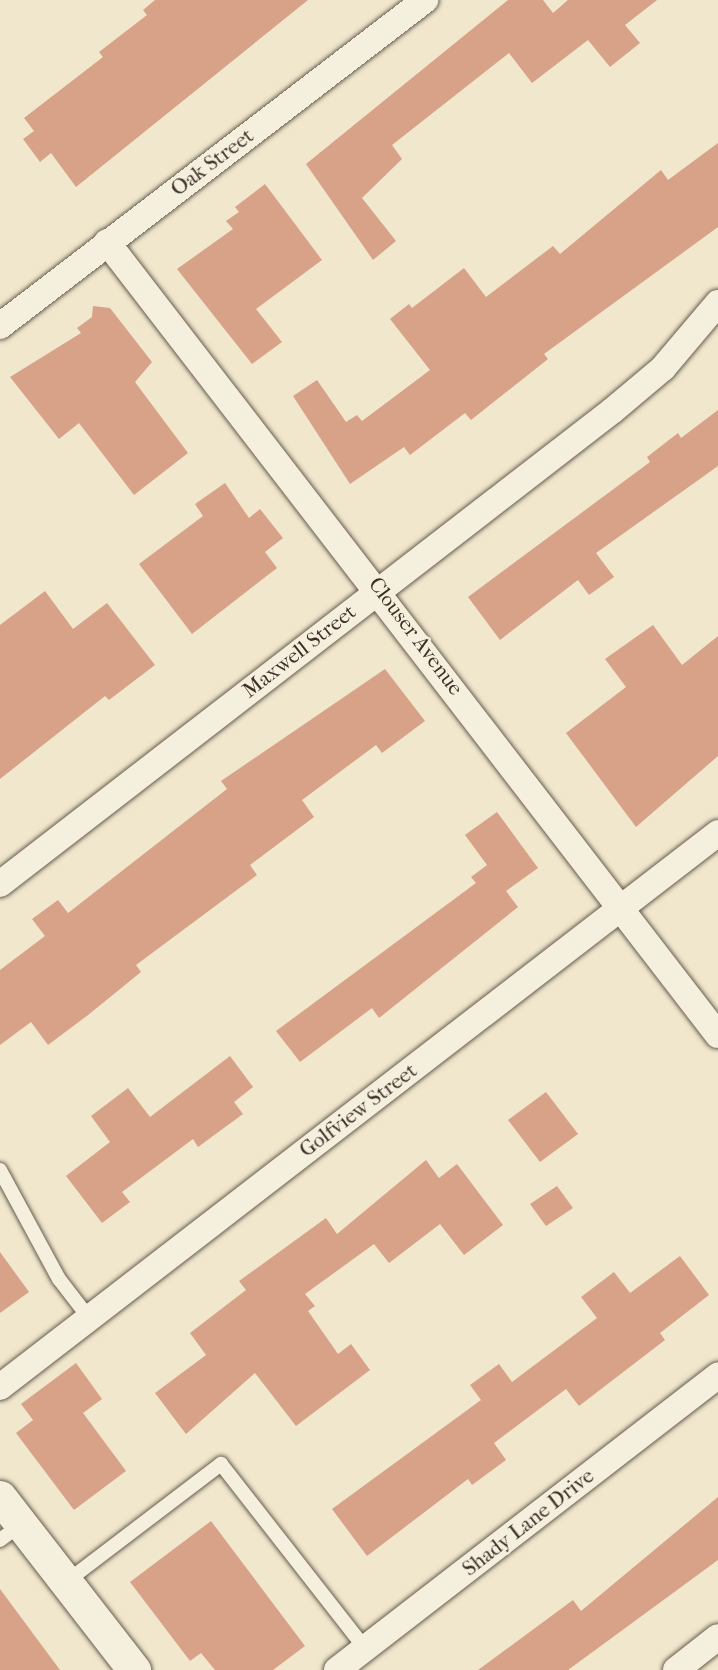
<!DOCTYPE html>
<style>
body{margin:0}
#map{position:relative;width:718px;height:1670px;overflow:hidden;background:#f0e7cd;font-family:"IM FELL French Canon",serif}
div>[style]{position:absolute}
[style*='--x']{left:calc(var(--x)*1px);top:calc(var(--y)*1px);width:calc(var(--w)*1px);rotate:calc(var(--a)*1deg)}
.building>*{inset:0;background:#d7a288}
.roads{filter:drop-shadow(0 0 2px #695c4e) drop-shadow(0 0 2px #695c4e)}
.service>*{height:14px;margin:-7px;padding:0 7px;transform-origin:7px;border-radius:7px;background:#f5efde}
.minor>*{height:26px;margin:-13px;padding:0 13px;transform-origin:13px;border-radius:13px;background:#f5efde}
.tertiary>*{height:33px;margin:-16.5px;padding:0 16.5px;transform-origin:16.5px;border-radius:16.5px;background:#f5efde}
span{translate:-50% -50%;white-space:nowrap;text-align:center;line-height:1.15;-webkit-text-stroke:5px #f5efde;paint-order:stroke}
.street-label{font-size:21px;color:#3c2e24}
</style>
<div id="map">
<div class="building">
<div style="clip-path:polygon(155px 0,308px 0,76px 187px,51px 153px,40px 162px,23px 139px,34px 131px,24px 118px,103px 57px,99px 52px,147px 15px,143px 10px)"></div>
<div style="clip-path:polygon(508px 0,543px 0,553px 13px,568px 0,657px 0,625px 25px,640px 43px,610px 67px,588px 40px,532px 83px,509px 53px,392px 145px,402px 159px,362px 198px,396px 241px,373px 260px,306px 164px)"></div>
<div style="clip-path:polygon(718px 143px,718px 227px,544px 354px,548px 359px,471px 420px,465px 413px,410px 455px,404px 447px,350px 484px,293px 396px,317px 380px,346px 422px,357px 415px,362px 421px,430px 370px,390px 319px,409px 304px,412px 308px,464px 268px,486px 297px,553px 246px,560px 254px,661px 170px,668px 180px)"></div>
<div style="clip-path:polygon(265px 184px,322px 260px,256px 309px,282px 342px,252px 364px,177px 269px,233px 229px,226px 221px,239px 212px,235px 207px)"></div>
<div style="clip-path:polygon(93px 306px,110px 308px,152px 362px,135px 382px,188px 453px,134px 495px,79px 423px,59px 439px,10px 377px,81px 333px,77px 328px,92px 317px)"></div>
<div style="clip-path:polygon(718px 410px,718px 466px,596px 553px,614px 577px,589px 595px,578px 580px,500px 640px,468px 597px,650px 462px,647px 457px,678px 433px,681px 438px)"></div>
<div style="clip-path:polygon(225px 483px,249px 518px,260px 509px,283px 538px,265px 552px,277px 568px,192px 634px,139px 564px,203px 516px,195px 504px)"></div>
<div style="clip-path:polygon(45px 591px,73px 629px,107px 603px,155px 665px,109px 700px,105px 696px,0 779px,0 625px)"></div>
<div style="clip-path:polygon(653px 625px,682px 665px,718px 636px,718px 756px,636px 827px,566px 733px,626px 687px,605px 659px)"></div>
<div style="clip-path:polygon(385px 669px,425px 721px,382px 753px,376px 745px,302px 800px,314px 817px,250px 865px,257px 875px,136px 965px,141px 972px,88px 1015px,48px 1045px,31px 1022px,0 1045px,0 970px,45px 936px,32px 919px,58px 900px,68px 913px,227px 789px,221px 781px)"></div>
<div style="clip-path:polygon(497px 812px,538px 868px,506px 891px,518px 907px,379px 1018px,372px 1008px,300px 1062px,276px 1031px,476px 883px,471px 877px,487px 865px,465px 835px)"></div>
<div style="clip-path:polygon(230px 1056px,253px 1087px,234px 1102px,243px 1114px,198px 1147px,193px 1139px,122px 1192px,130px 1202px,102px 1223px,66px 1176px,110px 1142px,91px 1116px,128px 1088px,150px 1117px)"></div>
<div style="clip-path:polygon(546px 1092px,578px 1134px,540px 1162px,508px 1120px)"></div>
<div style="clip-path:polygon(426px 1160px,439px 1178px,457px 1164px,503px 1225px,464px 1255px,440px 1224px,389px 1263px,374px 1244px,305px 1294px,315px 1306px,308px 1311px,338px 1354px,351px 1344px,370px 1370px,296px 1426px,255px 1373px,186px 1434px,155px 1393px,206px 1355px,190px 1333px,246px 1290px,239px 1281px,326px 1218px,337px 1234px)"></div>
<div style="clip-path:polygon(557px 1186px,573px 1208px,546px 1226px,530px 1204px)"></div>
<div style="clip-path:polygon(0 1252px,29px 1292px,0 1313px)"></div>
<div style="clip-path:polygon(680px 1256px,709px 1295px,660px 1333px,665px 1340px,579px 1406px,566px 1389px,494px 1443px,506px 1460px,472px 1485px,468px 1479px,367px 1556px,332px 1509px,481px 1400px,470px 1385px,499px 1364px,512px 1382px,597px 1318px,581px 1297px,614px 1272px,630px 1293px)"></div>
<div style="clip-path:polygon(76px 1363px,102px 1399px,83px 1413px,126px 1471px,74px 1510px,16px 1433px,33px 1420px,21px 1404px)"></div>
<div style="clip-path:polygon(718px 1497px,718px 1560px,568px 1670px,478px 1670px,573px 1600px,581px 1611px)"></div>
<div style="clip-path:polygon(211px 1521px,305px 1646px,273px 1670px,215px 1670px,201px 1653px,190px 1661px,130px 1582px)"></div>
<div style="clip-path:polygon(0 1589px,60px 1670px,0 1670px)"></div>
</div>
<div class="roads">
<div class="service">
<div style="--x:0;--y:1170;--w:124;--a:61.6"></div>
<div style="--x:59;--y:1279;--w:49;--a:52.4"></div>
<div style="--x:0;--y:1540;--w:26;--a:-37"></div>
<div style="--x:66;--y:1582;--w:195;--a:-37.3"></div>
<div style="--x:221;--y:1464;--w:234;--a:52"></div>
</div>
<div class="minor">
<div style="--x:107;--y:242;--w:1001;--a:52.39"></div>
<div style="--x:0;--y:326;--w:536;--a:-37.49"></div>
<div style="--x:0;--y:884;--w:773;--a:-37.7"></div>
<div style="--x:612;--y:411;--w:67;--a:-40.1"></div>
<div style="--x:663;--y:368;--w:85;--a:-49.8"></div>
<div style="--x:0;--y:1387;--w:907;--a:-37.65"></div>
<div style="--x:337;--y:1670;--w:482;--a:-37.7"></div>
<div style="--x:676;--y:1670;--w:53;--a:-38.2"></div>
</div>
<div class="tertiary">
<div style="--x:0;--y:1497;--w:219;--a:52.2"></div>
</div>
</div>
<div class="street-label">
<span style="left:212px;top:162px;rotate:-37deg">Oak Street</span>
<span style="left:416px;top:636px;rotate:53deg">Clouser Avenue</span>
<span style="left:299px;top:651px;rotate:-38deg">Maxwell Street</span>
<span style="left:358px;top:1110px;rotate:-37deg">Golfview Street</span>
<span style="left:528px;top:1522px;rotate:-38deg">Shady Lane Drive</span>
</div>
</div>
